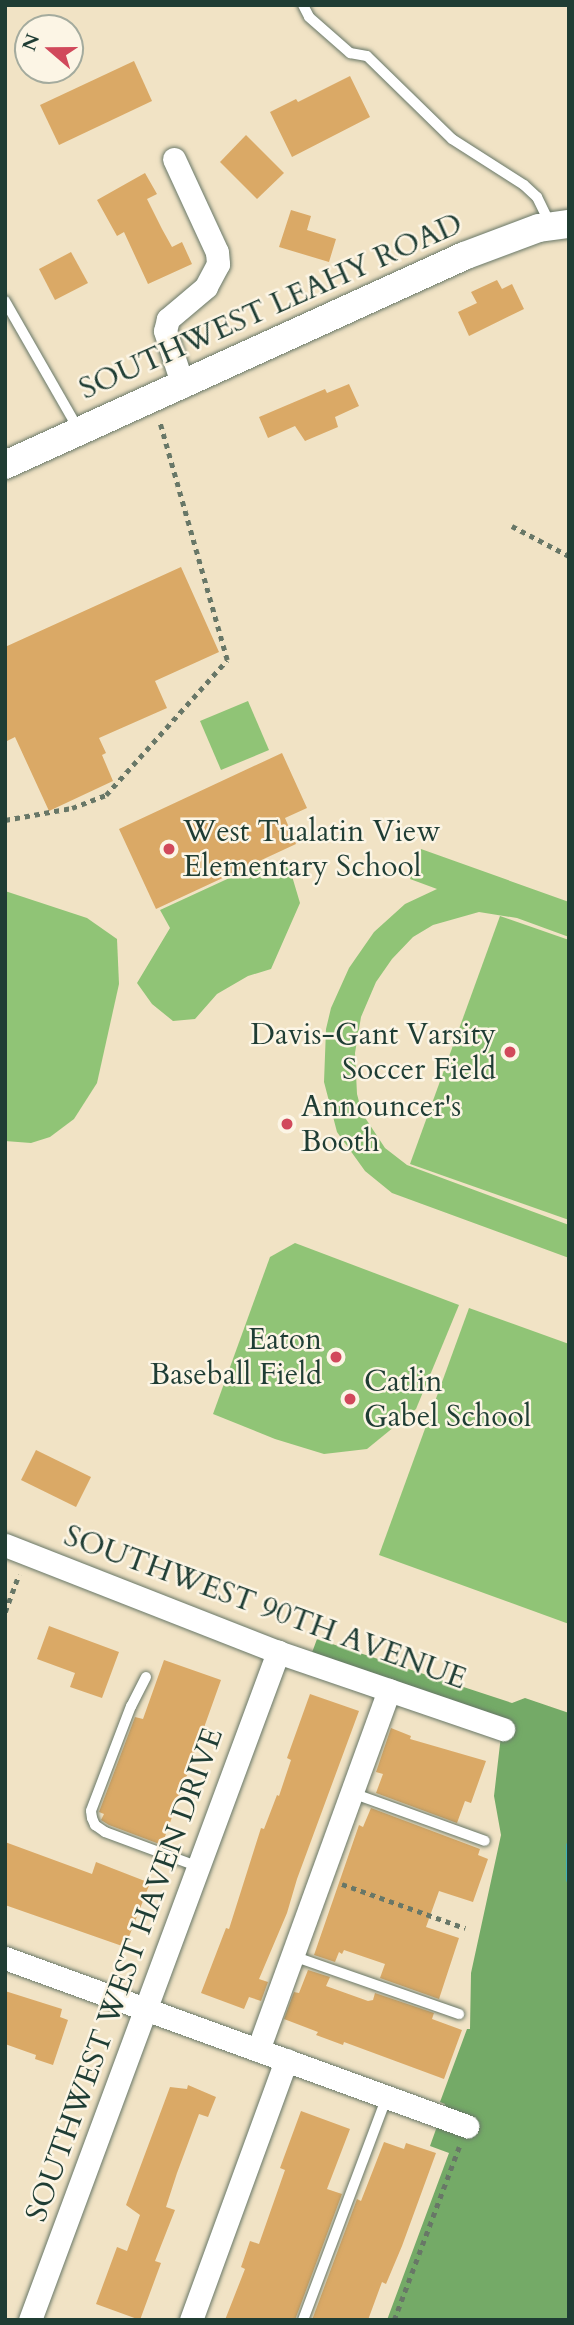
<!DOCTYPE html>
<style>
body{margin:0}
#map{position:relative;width:574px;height:2325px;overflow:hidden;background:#f1e3c5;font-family:Cardo,serif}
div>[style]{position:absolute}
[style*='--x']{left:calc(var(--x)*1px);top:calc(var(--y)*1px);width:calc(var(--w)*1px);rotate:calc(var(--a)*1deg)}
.green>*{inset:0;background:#90c476}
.forest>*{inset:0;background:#74aa67}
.stream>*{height:7px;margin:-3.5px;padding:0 3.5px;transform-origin:3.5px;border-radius:3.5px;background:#42b2b9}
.building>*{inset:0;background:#daa966}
.path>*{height:4.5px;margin-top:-2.25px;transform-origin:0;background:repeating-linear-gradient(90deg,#687767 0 5px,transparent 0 10px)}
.roads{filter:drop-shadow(0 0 2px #687767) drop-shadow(0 0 2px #687767)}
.service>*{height:10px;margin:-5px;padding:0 5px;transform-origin:5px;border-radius:5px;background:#fff}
.minor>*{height:23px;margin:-11.5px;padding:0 11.5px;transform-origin:11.5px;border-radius:11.5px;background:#fff}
.tertiary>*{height:28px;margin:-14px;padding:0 14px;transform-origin:14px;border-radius:14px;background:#fff}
.dots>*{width:19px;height:19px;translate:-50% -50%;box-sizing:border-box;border:4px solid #fcf5e5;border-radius:50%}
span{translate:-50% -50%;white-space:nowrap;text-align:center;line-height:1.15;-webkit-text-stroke:5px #fcf5e5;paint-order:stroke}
.street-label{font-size:30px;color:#1f3d34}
.poi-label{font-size:30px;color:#1f3d34}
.left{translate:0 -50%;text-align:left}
.right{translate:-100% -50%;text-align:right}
.frame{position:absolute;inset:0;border:7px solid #1f3d34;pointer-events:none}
.north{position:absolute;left:14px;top:14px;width:70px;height:70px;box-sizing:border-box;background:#fcf5e5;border:2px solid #a4ab9e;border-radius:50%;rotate:290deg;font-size:19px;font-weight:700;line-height:28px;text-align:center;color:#1f3d34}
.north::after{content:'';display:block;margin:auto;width:24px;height:32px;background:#d1495b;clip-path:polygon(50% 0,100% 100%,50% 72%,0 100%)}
</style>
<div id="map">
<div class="green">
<div style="clip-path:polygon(248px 701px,269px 750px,221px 770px,200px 721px)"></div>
<div style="clip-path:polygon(421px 849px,569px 902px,569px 937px,517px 918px,479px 912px,433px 925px,413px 937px,392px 959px,376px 982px,361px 1017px,355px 1053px,357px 1094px,362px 1113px,385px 1148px,407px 1165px,569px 1225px,569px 1258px,392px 1193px,365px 1171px,337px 1132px,324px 1082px,326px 1029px,331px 1008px,349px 968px,374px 932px,405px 904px,437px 889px,410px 879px)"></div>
<div style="clip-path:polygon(260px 864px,264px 876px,289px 866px,300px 903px,271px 969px,248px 976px,217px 994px,195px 1019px,173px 1021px,152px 1004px,137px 983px,170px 928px,160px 910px)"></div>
<div style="clip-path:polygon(5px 891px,87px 918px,117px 939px,119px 984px,97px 1083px,74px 1119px,50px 1137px,31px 1143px,5px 1141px)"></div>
<div style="clip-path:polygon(500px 916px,569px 940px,569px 1220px,410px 1164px)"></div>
<div style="clip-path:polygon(295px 1243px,459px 1305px,416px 1409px,367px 1449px,324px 1454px,275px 1439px,213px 1414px,270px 1257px)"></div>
<div style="clip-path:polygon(469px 1308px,569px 1344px,569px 1624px,379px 1555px)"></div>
</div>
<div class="forest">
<div style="clip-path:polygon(317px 1639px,512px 1703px,525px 1698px,569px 1713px,569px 2320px,387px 2320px,449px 2153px,430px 2146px,445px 2104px,440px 2102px,467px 2029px,470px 2029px,471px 1973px,501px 1835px,494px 1796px,502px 1727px,310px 1658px)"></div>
</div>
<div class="stream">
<div style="--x:569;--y:1845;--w:34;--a:90"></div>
</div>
<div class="building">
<div style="clip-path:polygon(134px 61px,152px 101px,59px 145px,40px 105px)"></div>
<div style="clip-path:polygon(350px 76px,370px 117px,292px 157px,270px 112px,296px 99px,298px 102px)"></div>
<div style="clip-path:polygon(246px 135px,284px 173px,257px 199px,220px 162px)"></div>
<div style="clip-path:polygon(145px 173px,157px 194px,147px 199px,162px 229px,172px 247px,182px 242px,192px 264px,148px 284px,124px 232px,117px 236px,97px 200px)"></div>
<div style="clip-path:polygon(291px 210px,311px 216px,307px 230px,336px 239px,329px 262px,279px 247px)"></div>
<div style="clip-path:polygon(71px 252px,88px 283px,55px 300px,39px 269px)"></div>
<div style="clip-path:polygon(497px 280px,502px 289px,512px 284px,524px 309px,469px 336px,458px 312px,477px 303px,471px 292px)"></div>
<div style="clip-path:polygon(349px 384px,359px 406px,335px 417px,338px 427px,305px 441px,295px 426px,268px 438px,259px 417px,325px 389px,327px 393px)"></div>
<div style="clip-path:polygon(181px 567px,219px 652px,155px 681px,167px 708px,99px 738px,106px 753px,102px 755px,113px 781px,49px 811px,15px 737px,5px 742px,5px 647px)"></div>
<div style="clip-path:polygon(282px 753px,307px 808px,285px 818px,296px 844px,156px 909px,119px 829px)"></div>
<div style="clip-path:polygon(36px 1450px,91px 1477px,76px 1507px,21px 1480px)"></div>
<div style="clip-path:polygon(49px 1626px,119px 1652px,102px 1698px,70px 1687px,75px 1673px,37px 1659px)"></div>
<div style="clip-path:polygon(164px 1660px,221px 1680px,162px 1845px,109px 1825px,101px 1820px,104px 1814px,99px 1812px,135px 1717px,143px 1719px)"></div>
<div style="clip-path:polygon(310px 1694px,359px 1711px,297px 1879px,287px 1913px,259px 1979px,268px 1982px,261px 2001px,249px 1997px,244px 2009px,201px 1993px,226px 1928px,229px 1929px,261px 1828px,264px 1829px,277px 1795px,279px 1796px,291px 1760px,287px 1758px)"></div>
<div style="clip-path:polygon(391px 1728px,411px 1736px,410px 1739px,486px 1761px,471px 1803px,465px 1801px,457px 1823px,376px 1793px,383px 1774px,376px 1772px)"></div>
<div style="clip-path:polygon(371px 1808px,480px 1849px,478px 1855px,488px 1859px,473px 1902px,439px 1891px,426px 1927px,459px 1938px,439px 1999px,380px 1978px,385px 1964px,344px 1950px,342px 1954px,339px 1952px,335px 1962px,314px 1955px,359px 1825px,363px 1827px)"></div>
<div style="clip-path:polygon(5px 1842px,92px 1874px,96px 1862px,150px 1883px,125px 1947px,5px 1905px)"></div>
<div style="clip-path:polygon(308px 1970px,330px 1977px,326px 1986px,368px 2001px,373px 2000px,375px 1993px,434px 2013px,432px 2019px,462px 2030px,444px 2079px,344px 2042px,343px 2045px,316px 2035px,318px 2032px,284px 2019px,294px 1992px,299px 1993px)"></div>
<div style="clip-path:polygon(5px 1991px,62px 2009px,60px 2017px,68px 2020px,53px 2065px,35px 2059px,36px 2055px,5px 2044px)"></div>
<div style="clip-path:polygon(188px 2085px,216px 2097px,208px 2117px,199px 2114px,177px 2173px,166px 2207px,175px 2210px,155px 2261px,161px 2263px,140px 2320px,96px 2304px,117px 2247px,127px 2251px,140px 2215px,126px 2205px,170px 2087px,187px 2089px)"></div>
<div style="clip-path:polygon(301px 2111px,350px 2129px,327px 2189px,342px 2194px,295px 2320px,225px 2320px,245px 2269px,241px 2267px,250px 2241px,259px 2244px,285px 2170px,280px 2168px)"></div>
<div style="clip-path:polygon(384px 2142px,404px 2149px,406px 2143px,436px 2153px,402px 2246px,386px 2284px,382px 2282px,368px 2320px,312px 2320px,357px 2199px,361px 2201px)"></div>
</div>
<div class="path">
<div style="--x:512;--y:526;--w:64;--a:27.8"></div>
<div style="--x:5;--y:820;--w:68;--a:-10.2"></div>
<div style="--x:72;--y:808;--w:36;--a:-21"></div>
<div style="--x:106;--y:795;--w:181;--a:-48.1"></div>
<div style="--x:227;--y:660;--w:249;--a:-105.8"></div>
<div style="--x:5;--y:1612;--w:40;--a:-69.8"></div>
<div style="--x:342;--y:1884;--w:131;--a:19.7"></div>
<div style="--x:394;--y:2320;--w:185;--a:-69.4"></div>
</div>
<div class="roads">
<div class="service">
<div style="--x:303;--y:5;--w:13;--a:63"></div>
<div style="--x:309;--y:17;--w:55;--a:41.3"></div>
<div style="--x:350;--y:53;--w:17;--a:10"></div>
<div style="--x:367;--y:56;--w:119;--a:44.3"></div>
<div style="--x:452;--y:139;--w:85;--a:32.6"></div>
<div style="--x:524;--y:185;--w:18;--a:43"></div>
<div style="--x:537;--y:197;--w:32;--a:64"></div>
<div style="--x:5;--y:301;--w:149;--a:60.2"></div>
<div style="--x:146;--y:1677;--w:33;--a:117"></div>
<div style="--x:131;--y:1706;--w:112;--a:110.9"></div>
<div style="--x:91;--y:1811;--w:7;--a:82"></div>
<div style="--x:92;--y:1818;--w:8;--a:67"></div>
<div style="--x:95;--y:1825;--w:12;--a:35"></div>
<div style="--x:105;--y:1832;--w:100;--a:20.4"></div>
<div style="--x:352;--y:1793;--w:141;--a:19.8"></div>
<div style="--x:293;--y:1956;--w:176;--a:19.3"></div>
<div style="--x:303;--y:2320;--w:238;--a:-69.4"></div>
</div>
<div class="minor">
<div style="--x:174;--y:159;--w:102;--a:65.2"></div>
<div style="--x:217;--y:252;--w:12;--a:85"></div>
<div style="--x:218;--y:264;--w:26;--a:118"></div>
<div style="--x:206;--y:287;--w:50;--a:139.9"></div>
<div style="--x:168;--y:319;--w:12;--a:104"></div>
<div style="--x:165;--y:331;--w:58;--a:71.9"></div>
<div style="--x:5;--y:1545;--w:293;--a:21.4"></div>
<div style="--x:278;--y:1652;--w:238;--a:18.9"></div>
<div style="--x:5;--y:1958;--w:492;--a:20"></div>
<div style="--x:258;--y:2050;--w:383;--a:-70"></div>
<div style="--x:30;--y:2320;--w:713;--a:-69.63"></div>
<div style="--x:191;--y:2320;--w:277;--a:-69.9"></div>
</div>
<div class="tertiary">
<div style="--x:5;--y:465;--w:504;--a:-24.48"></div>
<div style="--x:464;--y:256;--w:80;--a:-20.5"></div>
<div style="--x:539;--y:228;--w:30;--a:-8"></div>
</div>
</div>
<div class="dots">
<div style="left:169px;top:849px;background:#d1495b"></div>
<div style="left:510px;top:1052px;background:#d1495b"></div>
<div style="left:287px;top:1124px;background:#d1495b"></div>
<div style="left:336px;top:1357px;background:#d1495b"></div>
<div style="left:350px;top:1399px;background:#d1495b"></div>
</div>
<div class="street-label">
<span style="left:271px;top:307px;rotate:-24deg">SOUTHWEST LEAHY ROAD</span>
<span style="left:265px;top:1608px;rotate:20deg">SOUTHWEST 90TH AVENUE</span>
<span style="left:125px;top:1975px;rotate:-70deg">SOUTHWEST WEST HAVEN DRIVE</span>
</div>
<div class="poi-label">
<span class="left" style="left:183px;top:849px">West Tualatin View<br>Elementary School</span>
<span class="right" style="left:496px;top:1052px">Davis-Gant Varsity<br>Soccer Field</span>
<span class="left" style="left:301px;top:1124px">Announcer's<br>Booth</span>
<span class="right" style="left:322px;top:1357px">Eaton<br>Baseball Field</span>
<span class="left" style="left:364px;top:1399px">Catlin<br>Gabel School</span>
</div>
<div class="frame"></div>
<div class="north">N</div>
</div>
